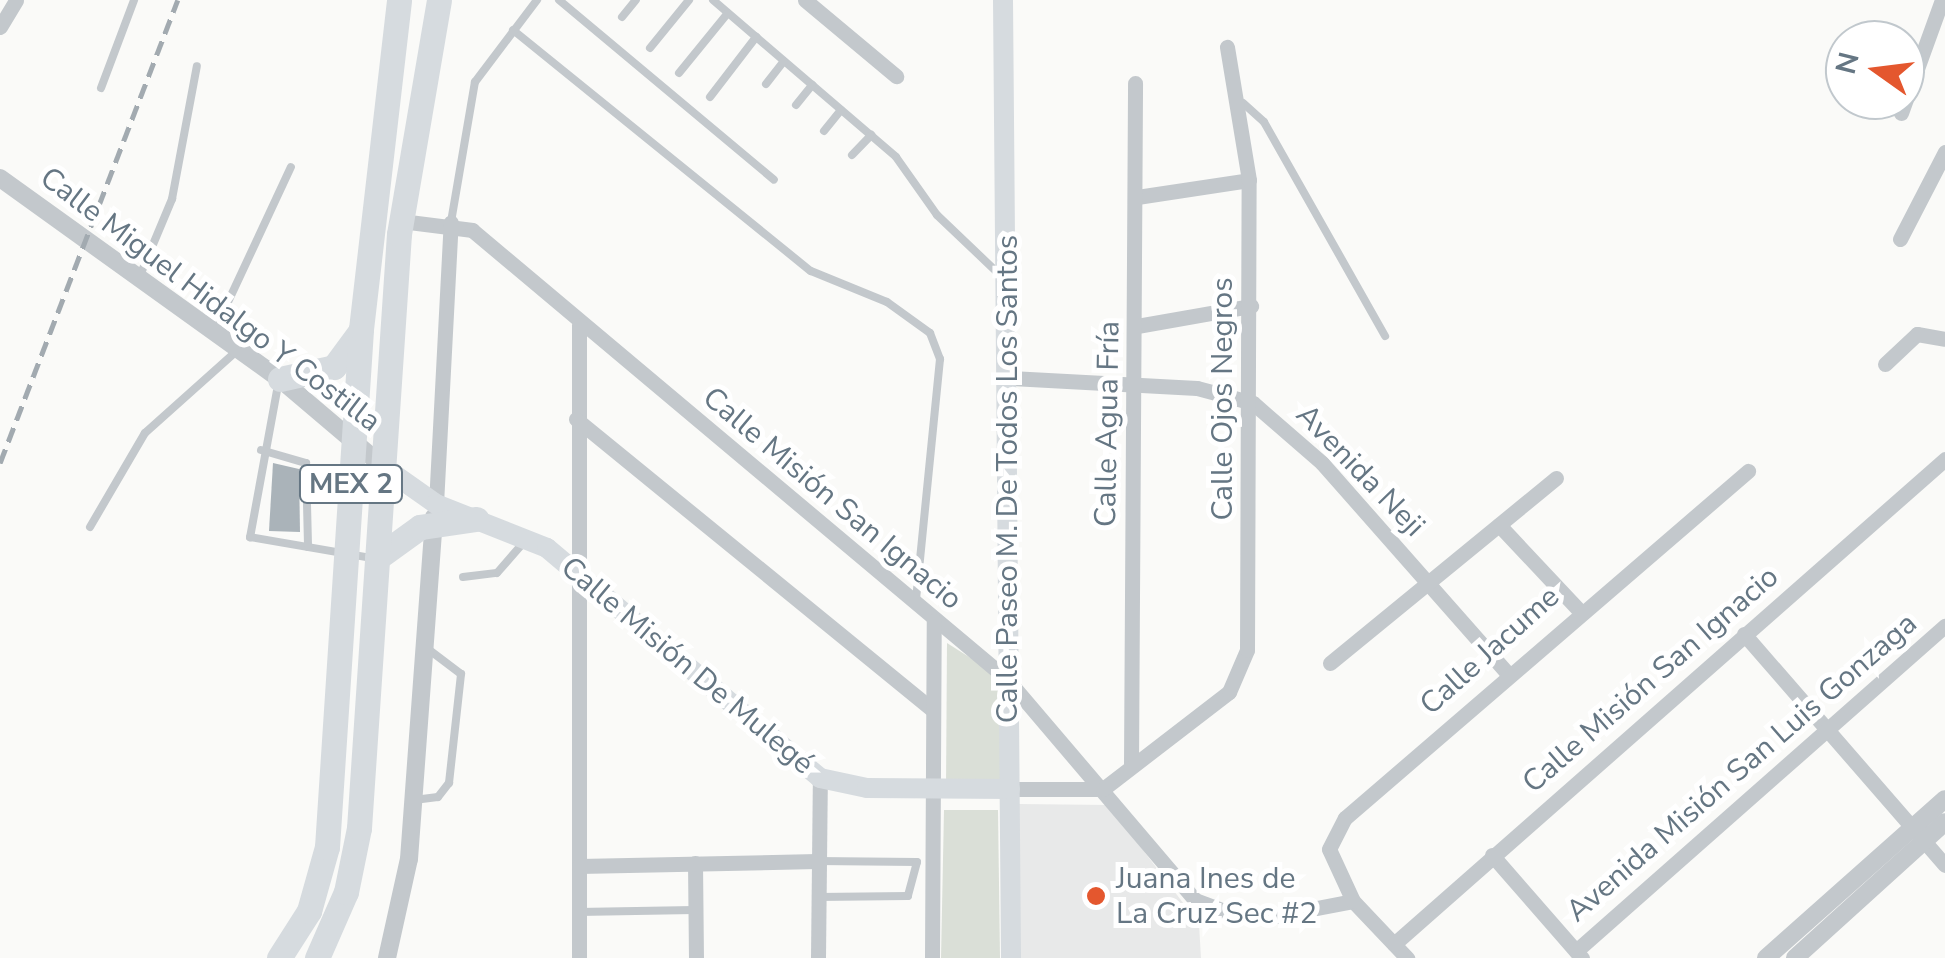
<!DOCTYPE html>
<meta charset="utf-8">
<style>
body{margin:0}
#map{position:relative;width:1945px;height:958px;overflow:hidden;background:#fafaf8;font-family:"Nunito Sans",sans-serif}
div>[style]{position:absolute}
[style*='--x']{left:calc(var(--x)*1px);top:calc(var(--y)*1px);width:calc(var(--w)*1px);rotate:calc(var(--a)*1deg)}
.built>*{inset:0;background:#e8e9e9}
.green>*{inset:0;background:#dadfd7}
.building>*{inset:0;background:#aab3b9}
.service>*{height:8px;margin:-4px;padding:0 4px;transform-origin:4px;border-radius:4px;background:#c3c8cc}
.minor>*{height:15px;margin:-7.5px;padding:0 7.5px;transform-origin:7.5px;border-radius:7.5px;background:#c3c8cc}
.tertiary>*{height:18px;margin:-9px;padding:0 9px;transform-origin:9px;border-radius:9px;background:#c3c8cc}
.secondary>*{height:20px;margin:-10px;padding:0 10px;transform-origin:10px;border-radius:10px;background:#d6dbdf}
.trunk>*{height:25px;margin:-12.5px;padding:0 12.5px;transform-origin:12.5px;border-radius:12.5px;background:#d6dbdf}
.rail>*{height:5px;margin-top:-2.5px;transform-origin:0;background:repeating-linear-gradient(90deg,#a2aab0 0 15px,transparent 0 23px)}
.dots>*{width:28px;height:28px;translate:-50% -50%;box-sizing:border-box;border:5px solid #fff;border-radius:50%}
span{translate:-50% -50%;white-space:nowrap;text-align:center;line-height:1.15;-webkit-text-stroke:10px #fff;paint-order:stroke}
.shield-label span{padding:2px 8px;background:#fff;border:2px solid;border-radius:8px;-webkit-text-stroke-width:0}
.shield-label{font-size:28px;color:#657683;font-weight:700}
.street-label{font-size:30px;color:#657683}
.poi-label{font-size:30px;color:#657683}
.left{translate:0 -50%;text-align:left}
.north{position:absolute;left:1825px;top:20px;width:100px;height:100px;box-sizing:border-box;background:#fff;border:2px solid #c1c8cd;border-radius:50%;rotate:284deg;font-size:28px;font-weight:700;line-height:40px;text-align:center;color:#657683}
.north::after{content:'';display:block;margin:auto;width:35px;height:45px;background:#e4572e;clip-path:polygon(50% 0,100% 100%,50% 72%,0 100%)}
</style>
<div id="map">
<div class="built">
<div style="clip-path:polygon(1019px 804px,1109px 805px,1199px 924px,1201px 958px,1019px 958px)"></div>
</div>
<div class="green">
<div style="clip-path:polygon(947px 643px,999px 676px,1001px 791px,946px 788px)"></div>
<div style="clip-path:polygon(944px 810px,998px 810px,1000px 958px,941px 958px)"></div>
</div>
<div class="building">
<div style="clip-path:polygon(273px 463px,299px 469px,300px 532px,269px 531px)"></div>
</div>
<div class="service">
<div style="--x:559;--y:0;--w:280;--a:39.9"></div>
<div style="--x:713;--y:0;--w:241;--a:40.6"></div>
<div style="--x:896;--y:157;--w:71;--a:54.7"></div>
<div style="--x:937;--y:215;--w:90;--a:43.6"></div>
<div style="--x:622;--y:17;--w:22;--a:-51"></div>
<div style="--x:513;--y:30;--w:383;--a:39"></div>
<div style="--x:811;--y:271;--w:82;--a:22.2"></div>
<div style="--x:887;--y:302;--w:53;--a:35.8"></div>
<div style="--x:930;--y:333;--w:28;--a:69"></div>
<div style="--x:940;--y:359;--w:242;--a:95.7"></div>
<div style="--x:650;--y:48;--w:62;--a:-50.9"></div>
<div style="--x:679;--y:73;--w:77;--a:-50.8"></div>
<div style="--x:766;--y:84;--w:29;--a:-52"></div>
<div style="--x:101;--y:88;--w:94;--a:-69.4"></div>
<div style="--x:710;--y:97;--w:76;--a:-52.5"></div>
<div style="--x:1243;--y:103;--w:28;--a:42"></div>
<div style="--x:1264;--y:122;--w:246;--a:60.5"></div>
<div style="--x:796;--y:105;--w:26;--a:-51"></div>
<div style="--x:824;--y:131;--w:27;--a:-51"></div>
<div style="--x:852;--y:155;--w:28;--a:-46"></div>
<div style="--x:451;--y:222;--w:142;--a:-80.3"></div>
<div style="--x:475;--y:82;--w:103;--a:-52.9"></div>
<div style="--x:139;--y:278;--w:86;--a:-67.3"></div>
<div style="--x:172;--y:199;--w:135;--a:-79.4"></div>
<div style="--x:214;--y:332;--w:182;--a:-65"></div>
<div style="--x:278;--y:385;--w:155;--a:100.4"></div>
<div style="--x:250;--y:537;--w:124;--a:9.8"></div>
<div style="--x:261;--y:450;--w:47;--a:16.1"></div>
<div style="--x:306;--y:463;--w:84;--a:88.6"></div>
<div style="--x:90;--y:527;--w:109;--a:-59.7"></div>
<div style="--x:145;--y:433;--w:126;--a:-41.8"></div>
<div style="--x:463;--y:577;--w:34;--a:-7"></div>
<div style="--x:497;--y:573;--w:40;--a:-49"></div>
<div style="--x:414;--y:800;--w:24;--a:-7"></div>
<div style="--x:438;--y:797;--w:18;--a:-52"></div>
<div style="--x:449;--y:783;--w:110;--a:-83.7"></div>
<div style="--x:461;--y:674;--w:41;--a:-142.9"></div>
<div style="--x:817;--y:861;--w:100;--a:0.6"></div>
<div style="--x:917;--y:862;--w:35;--a:105"></div>
<div style="--x:908;--y:896;--w:90;--a:179.4"></div>
<div style="--x:578;--y:912;--w:116;--a:-1"></div>
</div>
<div class="minor">
<div style="--x:805;--y:0;--w:119;--a:39.9"></div>
<div style="--x:0;--y:27;--w:31;--a:-59"></div>
<div style="--x:1901;--y:113;--w:120;--a:-70.1"></div>
<div style="--x:1137;--y:197;--w:113;--a:-8.6"></div>
<div style="--x:401;--y:221;--w:72;--a:7.2"></div>
<div style="--x:472;--y:230;--w:698;--a:40.01"></div>
<div style="--x:1007;--y:679;--w:290;--a:49.6"></div>
<div style="--x:1195;--y:900;--w:43;--a:20.6"></div>
<div style="--x:1235;--y:915;--w:40;--a:1.4"></div>
<div style="--x:1275;--y:916;--w:79;--a:-10.9"></div>
<div style="--x:1353;--y:901;--w:79;--a:46.5"></div>
<div style="--x:1900;--y:239;--w:98;--a:-62.7"></div>
<div style="--x:579;--y:325;--w:633;--a:90"></div>
<div style="--x:1137;--y:326;--w:116;--a:-10"></div>
<div style="--x:1885;--y:364;--w:44;--a:-43.2"></div>
<div style="--x:1917;--y:334;--w:28;--a:10"></div>
<div style="--x:1011;--y:378;--w:186;--a:3.1"></div>
<div style="--x:1197;--y:388;--w:58;--a:15"></div>
<div style="--x:1253;--y:403;--w:91;--a:41"></div>
<div style="--x:1322;--y:463;--w:280;--a:48.6"></div>
<div style="--x:576;--y:419;--w:459;--a:39.2"></div>
<div style="--x:436;--y:504;--w:282;--a:-87"></div>
<div style="--x:1499;--y:525;--w:115;--a:46.8"></div>
<div style="--x:1744;--y:634;--w:306;--a:49"></div>
<div style="--x:1330;--y:663;--w:292;--a:-39.3"></div>
<div style="--x:1131;--y:766;--w:683;--a:-89.66"></div>
<div style="--x:1010;--y:789;--w:93;--a:0"></div>
<div style="--x:1103;--y:789;--w:159;--a:-37.6"></div>
<div style="--x:1229;--y:692;--w:46;--a:-66.8"></div>
<div style="--x:1247;--y:650;--w:470;--a:-89.8"></div>
<div style="--x:1249;--y:180;--w:135;--a:-99.4"></div>
<div style="--x:1492;--y:855;--w:137;--a:48.9"></div>
<div style="--x:695;--y:863;--w:95;--a:89.4"></div>
<div style="--x:579;--y:866;--w:238;--a:-1.2"></div>
<div style="--x:1353;--y:901;--w:57;--a:-114.8"></div>
<div style="--x:1329;--y:849;--w:35;--a:-63"></div>
<div style="--x:1345;--y:818;--w:532;--a:-40.73"></div>
<div style="--x:1394;--y:944;--w:734;--a:-41.35"></div>
<div style="--x:1576;--y:951;--w:492;--a:-41.4"></div>
<div style="--x:818;--y:958;--w:180;--a:-89.4"></div>
<div style="--x:932;--y:958;--w:337;--a:-89.7"></div>
</div>
<div class="tertiary">
<div style="--x:0;--y:178;--w:345;--a:35.7"></div>
<div style="--x:280;--y:379;--w:138;--a:40.3"></div>
<div style="--x:387;--y:958;--w:101;--a:-77.5"></div>
<div style="--x:409;--y:859;--w:343;--a:-85.8"></div>
<div style="--x:1766;--y:958;--w:239;--a:-41.6"></div>
<div style="--x:1795;--y:958;--w:202;--a:-42.2"></div>
</div>
<div class="secondary">
<div style="--x:1003;--y:0;--w:958;--a:89.52"></div>
<div style="--x:385;--y:468;--w:62;--a:35.2"></div>
<div style="--x:436;--y:504;--w:119;--a:21.6"></div>
<div style="--x:547;--y:548;--w:357;--a:40.1"></div>
<div style="--x:820;--y:778;--w:48;--a:12"></div>
<div style="--x:867;--y:788;--w:143;--a:0.4"></div>
</div>
<div class="trunk">
<div style="--x:280;--y:379;--w:55;--a:-12.5"></div>
<div style="--x:334;--y:367;--w:42;--a:-53.7"></div>
<div style="--x:377;--y:558;--w:53;--a:-35.8"></div>
<div style="--x:420;--y:527;--w:57;--a:-8.1"></div>
<div style="--x:279;--y:958;--w:56;--a:-57.4"></div>
<div style="--x:309;--y:911;--w:66;--a:-74.3"></div>
<div style="--x:327;--y:847;--w:519;--a:-86.24"></div>
<div style="--x:361;--y:329;--w:331;--a:-83.4"></div>
<div style="--x:317;--y:958;--w:72;--a:-66.3"></div>
<div style="--x:346;--y:892;--w:65;--a:-78.5"></div>
<div style="--x:359;--y:828;--w:595;--a:-86.15"></div>
<div style="--x:399;--y:234;--w:237;--a:-80.3"></div>
</div>
<div class="rail">
<div style="--x:0;--y:463;--w:496;--a:-69"></div>
</div>
<div class="dots">
<div style="left:1096px;top:896px;background:#e4572e"></div>
</div>
<div class="shield-label">
<span style="left:351px;top:484px">MEX 2</span>
</div>
<div class="street-label">
<span style="left:210px;top:300px;rotate:37deg">Calle Miguel Hidalgo Y Costilla</span>
<span style="left:1223px;top:399px;rotate:-90deg">Calle Ojos Negros</span>
<span style="left:1108px;top:424px;rotate:-89deg">Calle Agua Fría</span>
<span style="left:1360px;top:471px;rotate:46deg">Avenida Neji</span>
<span style="left:1008px;top:479px;rotate:-90deg">Calle Paseo M. De Todos Los Santos</span>
<span style="left:832px;top:499px;rotate:40deg">Calle Misión San Ignacio</span>
<span style="left:1490px;top:651px;rotate:-42deg">Calle Jacume</span>
<span style="left:687px;top:666px;rotate:40deg">Calle Misión De Mulegé</span>
<span style="left:1651px;top:680px;rotate:-41deg">Calle Misión San Ignacio</span>
<span style="left:1742px;top:768px;rotate:-41deg">Avenida Misión San Luis Gonzaga</span>
</div>
<div class="poi-label">
<span class="left" style="left:1116px;top:896px">Juana Ines de<br>La Cruz Sec #2</span>
</div>
<div class="north">N</div>
</div>
